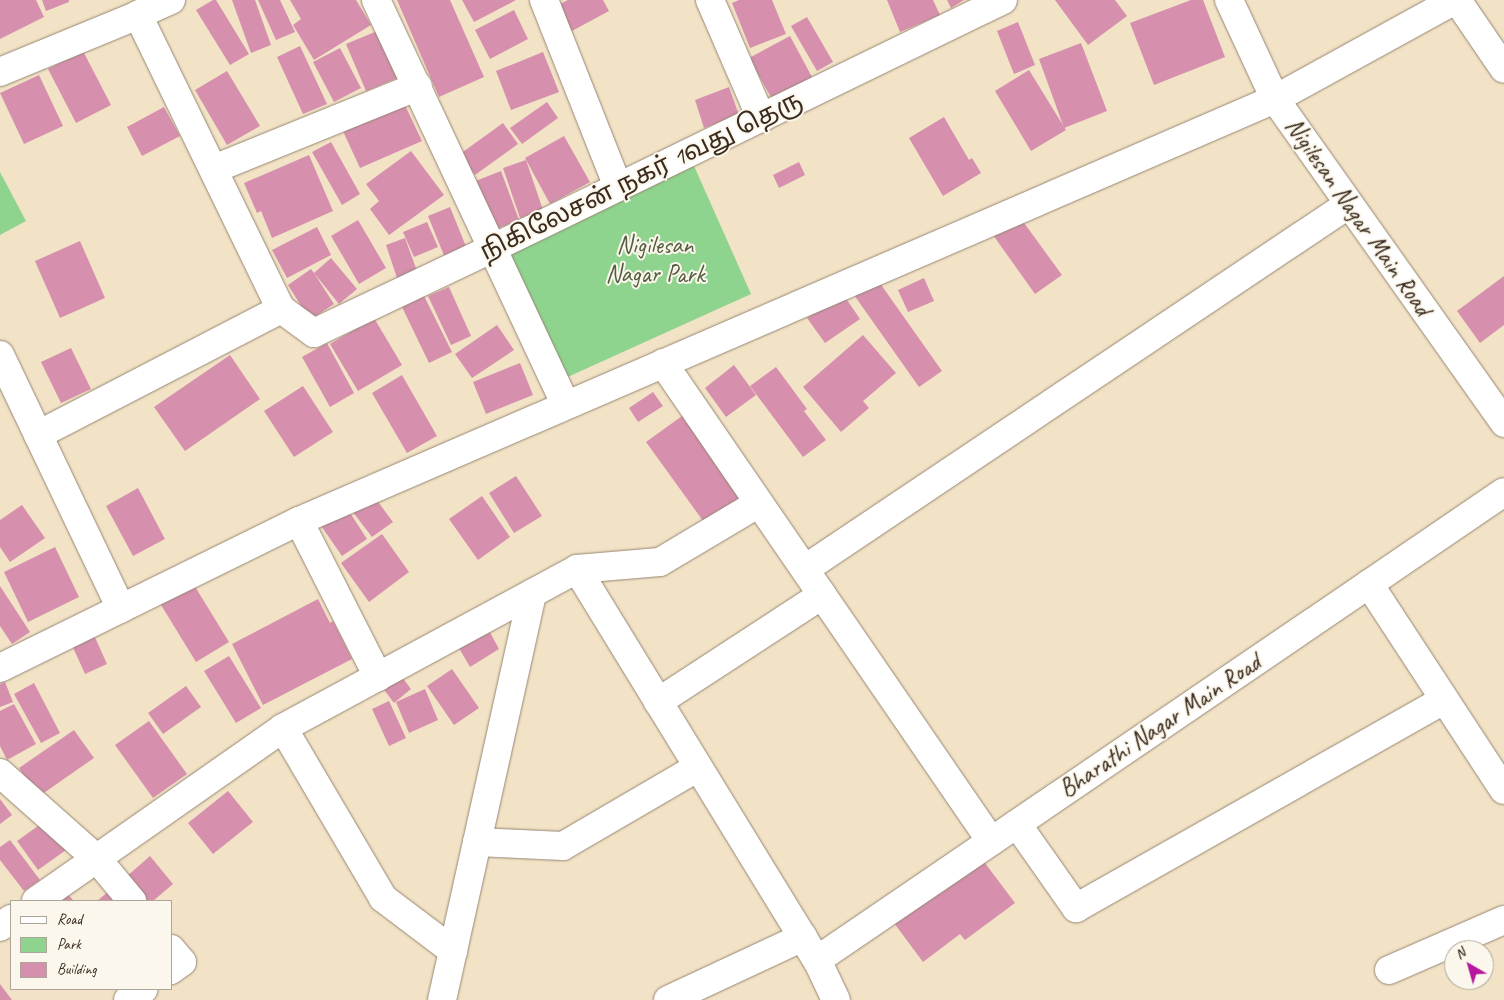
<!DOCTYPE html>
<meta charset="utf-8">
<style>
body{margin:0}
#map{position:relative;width:1504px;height:1000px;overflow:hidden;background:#f2e2c6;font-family:Caveat,"Noto Sans Tamil",sans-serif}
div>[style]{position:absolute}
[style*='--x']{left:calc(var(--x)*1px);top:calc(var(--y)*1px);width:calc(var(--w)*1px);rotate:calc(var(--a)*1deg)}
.green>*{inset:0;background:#8ed48e}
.building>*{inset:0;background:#d690ae}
.roads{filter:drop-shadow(0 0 1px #968672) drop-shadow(0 0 1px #968672)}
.minor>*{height:28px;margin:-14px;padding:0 14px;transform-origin:14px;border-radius:14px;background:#fff}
span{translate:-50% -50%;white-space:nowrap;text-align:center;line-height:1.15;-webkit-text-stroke:4px #fbf7ec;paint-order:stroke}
.street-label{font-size:25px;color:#3b2a1e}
.park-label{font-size:25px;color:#545d40}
.legend{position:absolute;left:10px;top:900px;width:162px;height:90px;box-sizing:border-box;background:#fbf7ec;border:1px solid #aea59a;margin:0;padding:6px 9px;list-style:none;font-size:15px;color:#3b2a1e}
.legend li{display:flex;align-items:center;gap:10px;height:25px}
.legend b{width:25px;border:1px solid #aea59a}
.north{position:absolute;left:1444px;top:940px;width:50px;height:50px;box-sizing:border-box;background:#fbf7ec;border:1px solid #aea59a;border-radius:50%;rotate:322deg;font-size:14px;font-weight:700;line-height:20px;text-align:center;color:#3b2a1e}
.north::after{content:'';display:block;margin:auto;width:18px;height:22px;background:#b5179e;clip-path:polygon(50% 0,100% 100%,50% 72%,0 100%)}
</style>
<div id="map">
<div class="green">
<div style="clip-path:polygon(694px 166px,751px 294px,561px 380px,503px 252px)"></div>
<div style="clip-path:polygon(0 172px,26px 221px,0 235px)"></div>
</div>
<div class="building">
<div style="clip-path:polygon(0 0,36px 0,44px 17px,0 39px)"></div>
<div style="clip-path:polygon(42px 0,69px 0,69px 2px,46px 11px)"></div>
<div style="clip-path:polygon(213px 0,216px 0,249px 54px,230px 65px,196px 10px)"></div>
<div style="clip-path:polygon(232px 0,255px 0,271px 45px,251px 53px)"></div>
<div style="clip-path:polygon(258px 0,280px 0,295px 32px,276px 40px)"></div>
<div style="clip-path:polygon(290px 0,356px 0,371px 25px,314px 60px,293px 25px,301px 19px)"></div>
<div style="clip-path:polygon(397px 0,450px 0,484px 77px,439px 97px)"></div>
<div style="clip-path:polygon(462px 0,516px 0,474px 22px)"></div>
<div style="clip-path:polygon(568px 0,603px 0,609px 11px,570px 32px,556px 6px)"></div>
<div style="clip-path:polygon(739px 0,772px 0,786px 34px,750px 48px,732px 3px)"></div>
<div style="clip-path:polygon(887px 0,933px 0,940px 15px,900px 32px)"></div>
<div style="clip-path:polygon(947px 0,964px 0,951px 8px)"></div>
<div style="clip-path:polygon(1055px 0,1115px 0,1127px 16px,1088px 45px)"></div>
<div style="clip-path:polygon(1191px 0,1203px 0,1225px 57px,1154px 85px,1130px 23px)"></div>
<div style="clip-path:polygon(514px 10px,528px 39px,490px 59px,475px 30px)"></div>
<div style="clip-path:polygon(807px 17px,833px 62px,817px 71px,791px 26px)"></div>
<div style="clip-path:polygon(1018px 22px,1035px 65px,1014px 74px,997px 31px)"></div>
<div style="clip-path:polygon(382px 29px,402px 76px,366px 91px,346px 44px)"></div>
<div style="clip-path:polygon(790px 36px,812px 77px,772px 99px,749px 58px)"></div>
<div style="clip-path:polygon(1081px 43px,1107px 111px,1064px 128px,1039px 59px)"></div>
<div style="clip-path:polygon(300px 46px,327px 104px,303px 114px,277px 57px)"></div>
<div style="clip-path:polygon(340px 48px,361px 88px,334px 102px,313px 62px)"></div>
<div style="clip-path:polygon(83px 51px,111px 105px,76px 123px,48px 69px)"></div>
<div style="clip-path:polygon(543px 52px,559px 92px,511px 110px,496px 71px)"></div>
<div style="clip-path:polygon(1029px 70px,1066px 130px,1031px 151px,995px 91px)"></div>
<div style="clip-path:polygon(227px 71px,260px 126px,227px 145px,195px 90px)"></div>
<div style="clip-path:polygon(39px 75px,63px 126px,24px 144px,0 93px)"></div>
<div style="clip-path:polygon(729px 87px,739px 115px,704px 128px,695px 100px)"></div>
<div style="clip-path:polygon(403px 101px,422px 141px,360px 168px,342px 129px)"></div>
<div style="clip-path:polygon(547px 102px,558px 118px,522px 144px,510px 128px)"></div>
<div style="clip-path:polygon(164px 107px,180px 136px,142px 156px,127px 127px)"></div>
<div style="clip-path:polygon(944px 117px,969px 160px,972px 158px,981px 173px,943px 196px,909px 138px)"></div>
<div style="clip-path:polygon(503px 123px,518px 144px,475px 175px,460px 154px)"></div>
<div style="clip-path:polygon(564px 136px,590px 182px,550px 204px,525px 158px)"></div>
<div style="clip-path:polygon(331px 142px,360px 194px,342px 205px,312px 152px)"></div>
<div style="clip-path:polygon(411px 151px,444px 195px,389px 235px,370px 209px,379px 201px,366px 184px)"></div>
<div style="clip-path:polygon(309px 155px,333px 211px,272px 238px,261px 211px,257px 213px,244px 183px)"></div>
<div style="clip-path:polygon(526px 160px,543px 210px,520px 218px,503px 168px)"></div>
<div style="clip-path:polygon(799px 162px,805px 175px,779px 188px,773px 175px)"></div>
<div style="clip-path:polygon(501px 171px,519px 220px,491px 231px,473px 182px)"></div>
<div style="clip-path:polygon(450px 207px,467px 249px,445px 258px,428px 216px)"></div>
<div style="clip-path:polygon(1019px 216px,1062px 275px,1035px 294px,993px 235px)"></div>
<div style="clip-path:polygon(358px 220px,386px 268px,359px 284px,331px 236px)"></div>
<div style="clip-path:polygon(427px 222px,438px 247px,414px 257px,403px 232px)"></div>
<div style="clip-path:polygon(317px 227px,331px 255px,287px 278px,272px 250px)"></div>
<div style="clip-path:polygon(405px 238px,417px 271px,397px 278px,386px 245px)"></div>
<div style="clip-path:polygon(80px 241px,105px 298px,60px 318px,35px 261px)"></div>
<div style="clip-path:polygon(331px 258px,357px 289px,339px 304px,314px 273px,334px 304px,310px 320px,288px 285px,311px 269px,314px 273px)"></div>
<div style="clip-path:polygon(1504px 276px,1504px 325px,1480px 343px,1457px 311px)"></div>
<div style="clip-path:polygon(924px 278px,934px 301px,908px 312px,898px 290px)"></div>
<div style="clip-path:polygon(877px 279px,942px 371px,919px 387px,854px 295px)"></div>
<div style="clip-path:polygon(449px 287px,471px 336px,451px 345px,428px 296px)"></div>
<div style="clip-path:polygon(843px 294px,860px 319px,825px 343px,807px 318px)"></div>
<div style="clip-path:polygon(424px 296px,452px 352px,429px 363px,402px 307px)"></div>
<div style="clip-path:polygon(374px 318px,402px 365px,358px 391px,330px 344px)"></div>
<div style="clip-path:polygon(497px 325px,514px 350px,472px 378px,455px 354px)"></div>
<div style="clip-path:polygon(863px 335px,896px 373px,863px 401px,869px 408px,841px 432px,803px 387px)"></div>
<div style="clip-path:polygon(327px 343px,354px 393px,330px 407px,302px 357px)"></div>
<div style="clip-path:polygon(71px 348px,91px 389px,61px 403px,41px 362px)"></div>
<div style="clip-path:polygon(230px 355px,260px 399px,185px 451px,154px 407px)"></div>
<div style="clip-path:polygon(520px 363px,533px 395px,486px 414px,473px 382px)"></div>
<div style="clip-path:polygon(734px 365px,756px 395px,726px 417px,705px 388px)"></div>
<div style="clip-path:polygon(776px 367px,807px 409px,804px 411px,826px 440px,803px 457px,750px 386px)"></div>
<div style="clip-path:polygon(402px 375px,437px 436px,407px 453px,372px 393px)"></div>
<div style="clip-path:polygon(303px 386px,333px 432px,294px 457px,264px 411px)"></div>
<div style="clip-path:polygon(653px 392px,663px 406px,638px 422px,629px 408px)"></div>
<div style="clip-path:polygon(682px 416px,742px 499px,706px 525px,646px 442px)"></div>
<div style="clip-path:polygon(516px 476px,542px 516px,514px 533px,489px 493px)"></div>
<div style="clip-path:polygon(138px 488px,165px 539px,133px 556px,106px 506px)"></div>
<div style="clip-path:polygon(370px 491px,393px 522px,372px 537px,349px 507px)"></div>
<div style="clip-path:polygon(482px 496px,510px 537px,478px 560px,449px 519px)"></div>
<div style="clip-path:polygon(343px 502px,367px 539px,342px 556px,317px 520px)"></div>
<div style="clip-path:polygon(22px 505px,45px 538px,10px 562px,0 547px,0 520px)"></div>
<div style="clip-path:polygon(382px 534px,409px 572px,369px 602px,341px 563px)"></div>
<div style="clip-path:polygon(55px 547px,79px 597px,28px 622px,4px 572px)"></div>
<div style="clip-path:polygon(191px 580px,229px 642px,196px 662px,158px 600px)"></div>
<div style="clip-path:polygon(0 586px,30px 632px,12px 644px,0 626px)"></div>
<div style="clip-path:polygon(318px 599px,330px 623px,333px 621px,352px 659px,263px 705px,232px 644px)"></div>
<div style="clip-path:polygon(486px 625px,499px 649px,470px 667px,456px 643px)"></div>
<div style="clip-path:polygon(93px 633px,107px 664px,85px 674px,71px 643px)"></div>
<div style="clip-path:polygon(229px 656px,261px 708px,236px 723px,204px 671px)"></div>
<div style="clip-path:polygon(452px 669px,479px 708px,454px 725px,427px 686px)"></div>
<div style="clip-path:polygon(399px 673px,411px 689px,394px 703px,382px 687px)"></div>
<div style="clip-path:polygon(5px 682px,13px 702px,0 707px,0 684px)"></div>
<div style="clip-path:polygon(34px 683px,60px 733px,41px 743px,14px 694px)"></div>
<div style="clip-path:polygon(186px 686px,201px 707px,163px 734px,148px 713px)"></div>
<div style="clip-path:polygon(425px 689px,438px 720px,409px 733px,396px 702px)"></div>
<div style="clip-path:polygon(389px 701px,406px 738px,389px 746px,372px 709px)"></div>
<div style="clip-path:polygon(14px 704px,36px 744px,7px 760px,0 746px,0 711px)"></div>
<div style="clip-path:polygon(149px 721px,187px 774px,153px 798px,115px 745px)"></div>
<div style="clip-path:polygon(74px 730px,94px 758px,38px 797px,19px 768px)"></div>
<div style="clip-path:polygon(228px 791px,253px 822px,213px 854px,188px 823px)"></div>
<div style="clip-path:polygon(0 799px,12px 815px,0 824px)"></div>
<div style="clip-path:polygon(45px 821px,66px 850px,38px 870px,17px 841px)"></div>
<div style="clip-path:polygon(10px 840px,40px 880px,24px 891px,0 860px,0 847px)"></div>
<div style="clip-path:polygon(150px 856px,173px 884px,153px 901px,147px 901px,126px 877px)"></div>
<div style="clip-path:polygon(982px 859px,1015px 903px,965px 940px,960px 934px,923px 962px,894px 923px)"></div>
<div style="clip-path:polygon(65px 891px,74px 901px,53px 901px)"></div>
<div style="clip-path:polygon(109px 891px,118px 901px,97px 901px)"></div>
<div style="clip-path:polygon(0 984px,12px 1000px,0 1000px)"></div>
</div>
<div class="roads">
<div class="minor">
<div style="--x:171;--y:0;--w:36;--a:156"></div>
<div style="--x:138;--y:15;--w:327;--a:64.1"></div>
<div style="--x:281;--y:309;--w:41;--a:36"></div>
<div style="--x:314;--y:333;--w:198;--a:-25.4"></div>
<div style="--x:493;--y:248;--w:567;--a:-25.93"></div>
<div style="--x:376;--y:0;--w:447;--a:64.9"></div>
<div style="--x:544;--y:0;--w:201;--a:68.4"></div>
<div style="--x:710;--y:0;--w:129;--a:66.6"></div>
<div style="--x:1229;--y:0;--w:109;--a:65.1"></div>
<div style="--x:1275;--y:99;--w:397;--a:54.7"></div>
<div style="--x:1457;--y:0;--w:83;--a:55.7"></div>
<div style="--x:0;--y:72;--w:149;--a:-22.4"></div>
<div style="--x:214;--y:169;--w:220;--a:-22.1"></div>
<div style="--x:0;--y:355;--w:281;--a:64.5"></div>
<div style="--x:663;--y:363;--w:580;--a:55.54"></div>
<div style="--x:38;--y:435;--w:274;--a:-27.4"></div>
<div style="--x:299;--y:521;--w:175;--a:63.1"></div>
<div style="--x:577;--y:569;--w:459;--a:58.5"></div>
<div style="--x:817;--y:960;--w:44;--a:64.6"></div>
<div style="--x:805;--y:569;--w:655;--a:-33.86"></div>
<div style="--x:1369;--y:584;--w:246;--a:56.8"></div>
<div style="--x:0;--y:668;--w:333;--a:-26.2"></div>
<div style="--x:299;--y:521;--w:1063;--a:-23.38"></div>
<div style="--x:1275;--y:99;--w:205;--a:-28.8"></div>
<div style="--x:658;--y:702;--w:196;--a:-33.1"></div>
<div style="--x:283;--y:728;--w:197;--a:59.5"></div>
<div style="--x:383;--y:898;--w:88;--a:37.1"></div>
<div style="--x:0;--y:773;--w:130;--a:41.6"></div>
<div style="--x:97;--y:859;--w:55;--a:50.2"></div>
<div style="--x:1017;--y:824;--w:103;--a:54.9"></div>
<div style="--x:1076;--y:908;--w:423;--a:-29.5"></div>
<div style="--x:477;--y:842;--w:86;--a:2.7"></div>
<div style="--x:563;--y:846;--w:156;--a:-30.3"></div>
<div style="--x:36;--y:901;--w:302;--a:-35"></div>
<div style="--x:283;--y:728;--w:334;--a:-28.4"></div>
<div style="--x:577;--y:569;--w:83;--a:-4.8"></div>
<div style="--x:660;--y:562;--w:115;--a:-30.8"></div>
<div style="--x:0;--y:927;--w:14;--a:-36"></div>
<div style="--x:171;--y:949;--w:17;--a:50"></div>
<div style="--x:182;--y:962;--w:14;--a:144"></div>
<div style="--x:817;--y:960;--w:831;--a:-34.26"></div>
<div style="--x:1389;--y:970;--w:125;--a:-23.5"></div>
<div style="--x:128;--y:1000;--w:19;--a:-35"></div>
<div style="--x:442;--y:1000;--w:416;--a:-77.5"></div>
<div style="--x:668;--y:1000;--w:149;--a:-25"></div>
</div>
</div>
<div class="street-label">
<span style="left:641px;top:176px;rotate:-26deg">நிகிலேசன் நகர் 1வது தெரு</span>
<span style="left:1358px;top:217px;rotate:55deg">Nigilesan Nagar Main Road</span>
<span style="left:1160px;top:726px;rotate:-34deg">Bharathi Nagar Main Road</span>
</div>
<div class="park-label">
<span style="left:655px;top:260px">Nigilesan<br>Nagar Park</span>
</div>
<ul class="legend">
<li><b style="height:6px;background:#fff"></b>Road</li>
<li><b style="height:14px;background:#8ed48e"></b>Park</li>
<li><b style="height:14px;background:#d690ae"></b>Building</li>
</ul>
<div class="north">N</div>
</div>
